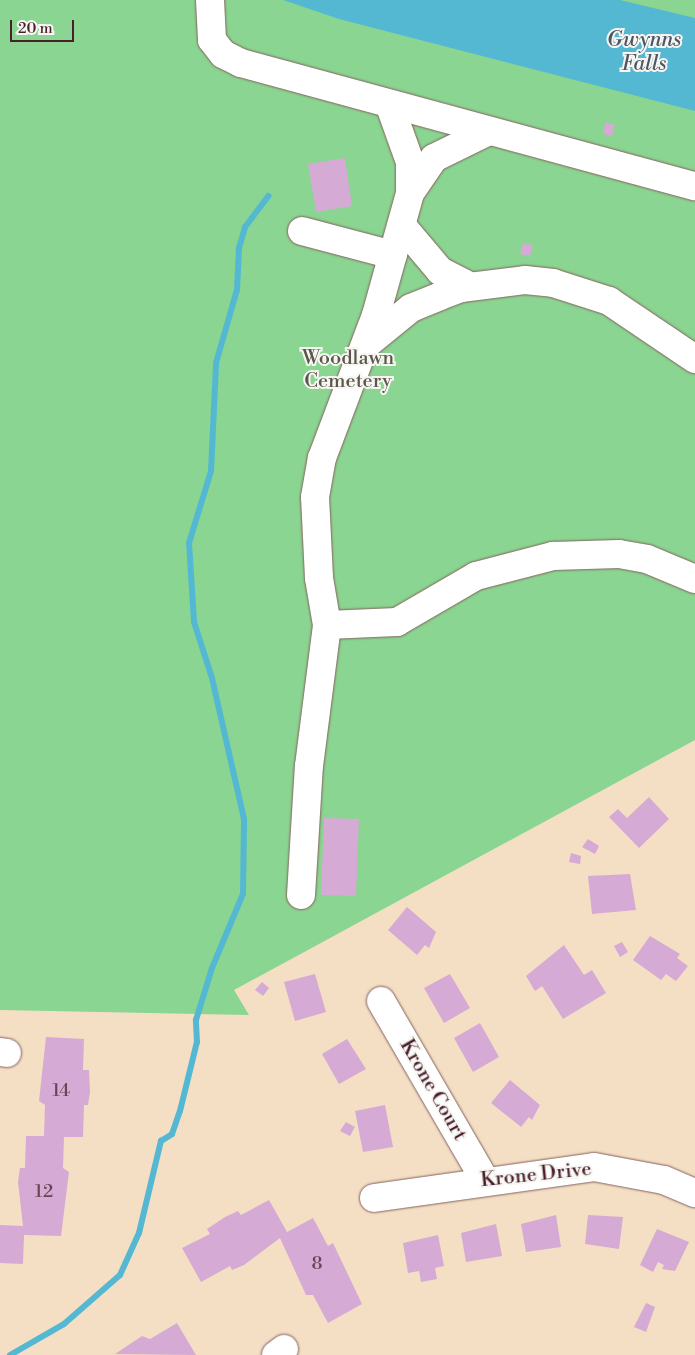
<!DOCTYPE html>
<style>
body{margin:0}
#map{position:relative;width:695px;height:1355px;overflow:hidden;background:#f4dfc4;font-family:"Libre Bodoni",serif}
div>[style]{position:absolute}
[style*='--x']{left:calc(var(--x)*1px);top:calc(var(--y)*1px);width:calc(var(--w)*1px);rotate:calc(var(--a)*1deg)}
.green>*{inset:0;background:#8ad591}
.water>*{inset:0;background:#55b8d3}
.stream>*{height:6px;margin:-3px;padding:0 3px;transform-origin:3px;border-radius:3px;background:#55b8d3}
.building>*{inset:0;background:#d5aad4}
.roads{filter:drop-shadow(0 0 1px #866261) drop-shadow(0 0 1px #866261)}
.minor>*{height:28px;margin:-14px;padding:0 14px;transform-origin:14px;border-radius:14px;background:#fff}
span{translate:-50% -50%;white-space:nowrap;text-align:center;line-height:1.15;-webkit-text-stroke:4px #f6f6f2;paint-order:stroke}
.number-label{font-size:18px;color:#6d4255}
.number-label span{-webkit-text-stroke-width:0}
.park-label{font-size:20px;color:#5d564a}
.street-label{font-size:20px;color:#4a1f2b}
.water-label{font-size:21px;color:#4e5566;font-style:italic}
.scale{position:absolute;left:10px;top:20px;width:64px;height:22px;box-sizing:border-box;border:2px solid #4a1f2b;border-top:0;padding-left:6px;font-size:15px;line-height:18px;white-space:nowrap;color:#4a1f2b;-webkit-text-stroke:4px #f6f6f2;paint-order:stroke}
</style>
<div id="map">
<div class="green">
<div style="clip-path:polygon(0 0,695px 0,695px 740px,234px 990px,249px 1015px,0 1010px)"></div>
</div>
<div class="water">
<div style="clip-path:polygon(283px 0,620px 0,695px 18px,695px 111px,339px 19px)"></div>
</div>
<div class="stream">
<div style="--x:10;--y:1355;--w:62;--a:-29.9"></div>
<div style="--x:64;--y:1324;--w:74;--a:-41.2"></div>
<div style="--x:120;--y:1275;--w:46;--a:-65.7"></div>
<div style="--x:139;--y:1233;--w:95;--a:-76.6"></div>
<div style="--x:161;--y:1141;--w:13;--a:-32"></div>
<div style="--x:172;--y:1134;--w:24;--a:-71"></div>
<div style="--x:180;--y:1111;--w:71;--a:-76.2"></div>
<div style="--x:197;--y:1042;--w:22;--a:-93"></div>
<div style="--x:196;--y:1020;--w:54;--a:-72.9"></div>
<div style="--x:212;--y:968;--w:80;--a:-67.3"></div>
<div style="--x:243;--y:894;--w:75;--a:-89.2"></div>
<div style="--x:244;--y:819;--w:145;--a:-102.8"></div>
<div style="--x:212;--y:678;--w:59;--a:-107.8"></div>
<div style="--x:194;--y:622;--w:79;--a:-93.6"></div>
<div style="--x:189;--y:543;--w:75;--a:-73"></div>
<div style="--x:211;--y:471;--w:108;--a:-87.3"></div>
<div style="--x:216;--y:363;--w:76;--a:-74"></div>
<div style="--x:237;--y:290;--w:42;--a:-87.3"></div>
<div style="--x:239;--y:248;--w:22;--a:-74"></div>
<div style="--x:245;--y:227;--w:39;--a:-53"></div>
</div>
<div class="building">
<div style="clip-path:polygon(605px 122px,615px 125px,612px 136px,603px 134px)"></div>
<div style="clip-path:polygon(345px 158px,352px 206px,316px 212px,308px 164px)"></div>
<div style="clip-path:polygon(523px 243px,533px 245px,530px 256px,520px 254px)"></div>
<div style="clip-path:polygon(649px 797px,669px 819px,639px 848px,609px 817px,618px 809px,627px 818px)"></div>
<div style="clip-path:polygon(324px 818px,359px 819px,356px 896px,321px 895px)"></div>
<div style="clip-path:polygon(588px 839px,599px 846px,595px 854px,582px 847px)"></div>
<div style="clip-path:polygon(571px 853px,581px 856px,580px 864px,569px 862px)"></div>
<div style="clip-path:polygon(630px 874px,636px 910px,592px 914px,588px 876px)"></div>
<div style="clip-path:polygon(407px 907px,436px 932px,429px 948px,425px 945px,417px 955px,388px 930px)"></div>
<div style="clip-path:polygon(650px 936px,680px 954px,677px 958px,688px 966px,676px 981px,666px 974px,661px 980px,633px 960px)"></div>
<div style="clip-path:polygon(622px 942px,628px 952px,620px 957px,614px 946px)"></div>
<div style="clip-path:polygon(564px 945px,584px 975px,592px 970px,606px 993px,563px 1019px,542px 986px,535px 991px,526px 976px)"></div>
<div style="clip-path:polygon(315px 974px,326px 1012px,295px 1021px,284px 982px)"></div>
<div style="clip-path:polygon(450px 974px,470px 1008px,444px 1023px,424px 988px)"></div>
<div style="clip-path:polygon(262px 982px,269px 988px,263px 996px,255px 990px)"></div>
<div style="clip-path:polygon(480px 1023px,499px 1057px,473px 1072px,454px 1038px)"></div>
<div style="clip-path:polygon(46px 1037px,84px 1039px,83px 1070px,89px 1070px,90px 1092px,88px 1105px,84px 1105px,83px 1137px,64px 1137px,63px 1168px,69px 1172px,61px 1236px,24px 1235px,23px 1264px,0 1263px,0 1225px,23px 1226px,18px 1182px,20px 1168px,25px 1168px,26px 1136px,44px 1136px,45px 1105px,39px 1101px)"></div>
<div style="clip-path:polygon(347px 1039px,366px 1069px,339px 1084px,322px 1054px)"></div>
<div style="clip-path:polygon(510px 1080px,540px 1105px,532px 1120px,529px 1117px,521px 1127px,491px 1103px)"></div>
<div style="clip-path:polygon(385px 1105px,393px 1147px,363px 1152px,355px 1111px)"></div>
<div style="clip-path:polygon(346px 1122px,355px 1127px,350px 1136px,340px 1131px)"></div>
<div style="clip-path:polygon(269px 1200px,287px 1232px,313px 1218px,328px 1246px,333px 1243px,362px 1304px,328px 1323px,313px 1295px,306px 1295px,280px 1238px,244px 1265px,232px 1270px,230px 1266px,201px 1282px,182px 1248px,210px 1234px,207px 1229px,225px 1217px,238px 1211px,241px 1215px)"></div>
<div style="clip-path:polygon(556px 1215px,561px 1247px,526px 1252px,521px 1224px)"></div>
<div style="clip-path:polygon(588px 1215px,623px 1217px,619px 1249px,585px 1244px)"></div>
<div style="clip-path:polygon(496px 1224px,502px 1256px,466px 1262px,461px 1233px)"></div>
<div style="clip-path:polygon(657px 1229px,689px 1242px,675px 1271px,662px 1269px,664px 1265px,658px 1262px,653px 1272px,640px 1265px)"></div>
<div style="clip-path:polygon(438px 1235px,444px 1266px,435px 1268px,437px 1279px,421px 1282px,419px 1271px,408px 1273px,403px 1243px)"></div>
<div style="clip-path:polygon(646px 1303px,655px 1307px,646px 1332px,634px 1327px)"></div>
<div style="clip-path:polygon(177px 1323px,196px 1355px,115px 1354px,142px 1336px,150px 1339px)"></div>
</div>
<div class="roads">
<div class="minor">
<div style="--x:210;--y:0;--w:40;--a:87.1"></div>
<div style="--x:212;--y:40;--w:18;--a:52"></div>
<div style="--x:223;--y:54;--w:20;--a:27"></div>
<div style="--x:241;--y:63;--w:470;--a:15.2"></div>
<div style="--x:410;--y:193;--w:42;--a:-55.6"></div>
<div style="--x:434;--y:158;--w:59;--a:-26.1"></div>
<div style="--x:403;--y:227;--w:57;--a:49.9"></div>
<div style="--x:440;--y:271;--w:34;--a:27"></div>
<div style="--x:302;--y:231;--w:94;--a:14.8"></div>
<div style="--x:367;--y:344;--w:57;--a:-39.3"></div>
<div style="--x:411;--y:308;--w:31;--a:-22"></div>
<div style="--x:440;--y:296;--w:22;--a:-21"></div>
<div style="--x:461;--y:288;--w:64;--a:-7.1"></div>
<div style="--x:525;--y:280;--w:28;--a:6"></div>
<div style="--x:553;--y:283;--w:59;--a:17.8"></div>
<div style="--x:609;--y:301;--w:104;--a:34"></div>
<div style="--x:327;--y:625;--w:70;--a:-2.5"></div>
<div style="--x:397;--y:622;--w:91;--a:-30.2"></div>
<div style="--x:476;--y:576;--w:80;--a:-14.6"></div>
<div style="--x:553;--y:556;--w:66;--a:-1.7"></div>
<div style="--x:619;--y:554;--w:28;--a:10"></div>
<div style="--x:647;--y:559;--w:52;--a:22.6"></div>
<div style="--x:301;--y:895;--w:129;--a:-86.5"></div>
<div style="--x:309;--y:766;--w:142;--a:-82.7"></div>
<div style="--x:327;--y:625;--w:48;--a:-99.7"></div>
<div style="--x:319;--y:578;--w:81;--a:-92.8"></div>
<div style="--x:315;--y:497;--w:40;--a:-80"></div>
<div style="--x:322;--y:458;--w:153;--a:-69.3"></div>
<div style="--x:376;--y:315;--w:127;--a:-74.4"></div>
<div style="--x:410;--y:193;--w:31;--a:-90"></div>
<div style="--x:410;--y:162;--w:59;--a:-109.7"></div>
<div style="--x:381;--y:1001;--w:206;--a:59.9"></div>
<div style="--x:0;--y:1052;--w:7;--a:8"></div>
<div style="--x:374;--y:1198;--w:222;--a:-8"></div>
<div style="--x:594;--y:1167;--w:71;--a:10.5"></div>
<div style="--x:664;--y:1180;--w:34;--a:23"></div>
<div style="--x:276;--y:1355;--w:10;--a:-37"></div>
</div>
</div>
<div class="number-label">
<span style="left:61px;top:1091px">14</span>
<span style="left:44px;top:1192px">12</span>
<span style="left:317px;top:1264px">8</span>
</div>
<div class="park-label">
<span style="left:348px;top:370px">Woodlawn<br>Cemetery</span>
</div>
<div class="street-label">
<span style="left:433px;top:1090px;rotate:60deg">Krone Court</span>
<span style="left:536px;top:1175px;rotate:-6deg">Krone Drive</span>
</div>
<div class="water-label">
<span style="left:644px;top:52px">Gwynns<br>Falls</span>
</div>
<div class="scale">20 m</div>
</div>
